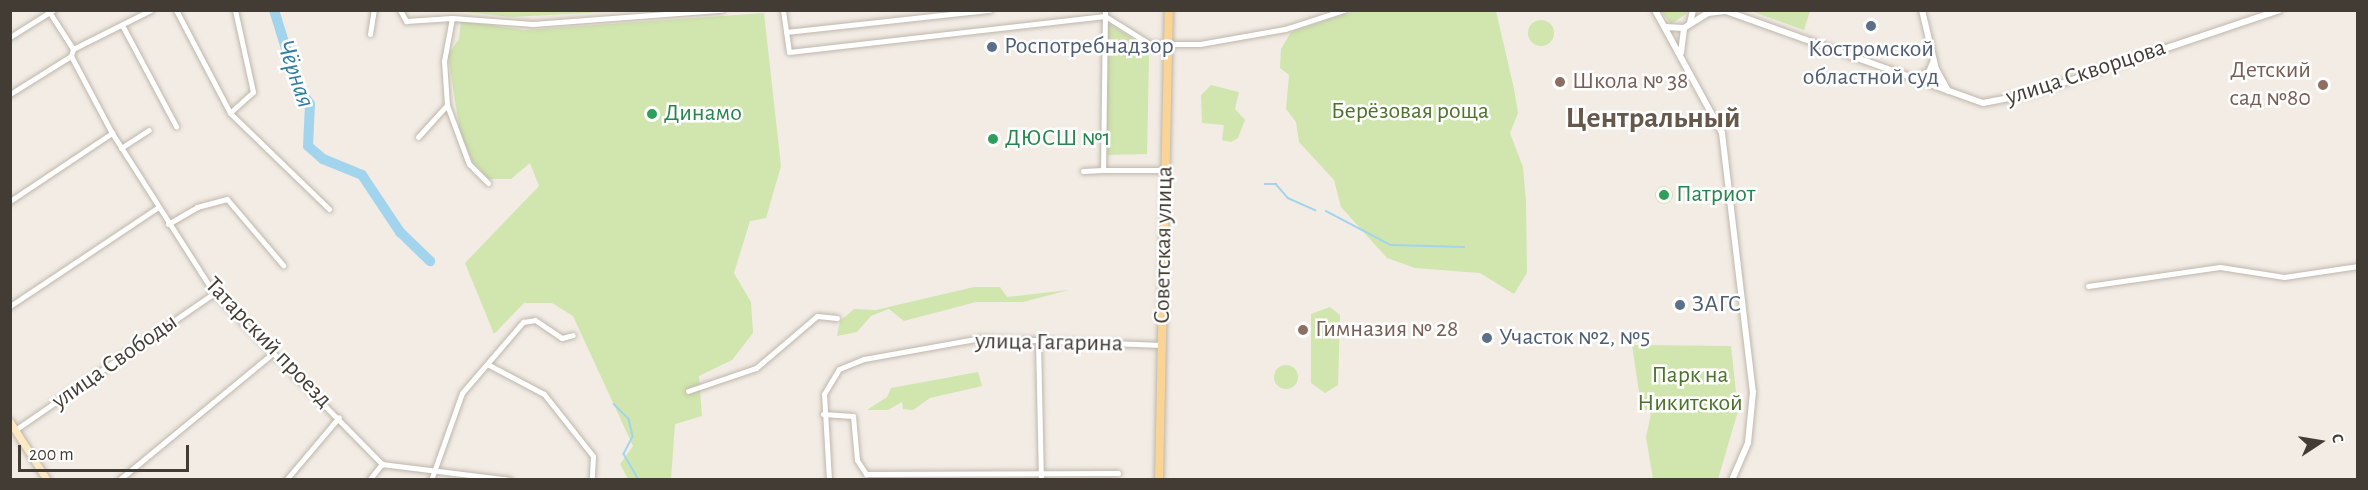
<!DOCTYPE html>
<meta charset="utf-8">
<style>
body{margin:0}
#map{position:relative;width:2368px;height:490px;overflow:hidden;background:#f2ece5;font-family:"Alegreya Sans",sans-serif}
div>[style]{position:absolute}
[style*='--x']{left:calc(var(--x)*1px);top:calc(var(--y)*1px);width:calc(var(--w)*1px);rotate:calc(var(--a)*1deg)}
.green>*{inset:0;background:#d1e5ae}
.round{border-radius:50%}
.stream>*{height:1.5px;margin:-0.75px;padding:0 0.75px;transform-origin:0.75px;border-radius:0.75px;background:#a2d5ed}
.river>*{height:10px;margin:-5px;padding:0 5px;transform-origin:5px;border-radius:5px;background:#a2d5ed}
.roads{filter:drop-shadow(0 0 2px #bfb6ab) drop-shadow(0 0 2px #bfb6ab)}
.minor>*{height:5px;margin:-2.5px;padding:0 2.5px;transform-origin:2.5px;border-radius:2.5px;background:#fff}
.tertiary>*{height:6px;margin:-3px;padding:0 3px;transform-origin:3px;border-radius:3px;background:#fff}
.secondary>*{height:7px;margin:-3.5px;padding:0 3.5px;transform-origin:3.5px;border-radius:3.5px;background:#fce9c4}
.primary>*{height:8px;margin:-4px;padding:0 4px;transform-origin:4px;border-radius:4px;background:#fad495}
.dots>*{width:16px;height:16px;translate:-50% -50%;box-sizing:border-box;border:3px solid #fff;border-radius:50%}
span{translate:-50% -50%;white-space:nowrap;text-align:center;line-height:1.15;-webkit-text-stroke:5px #fff;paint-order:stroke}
.service-label{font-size:24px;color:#4e5e75}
.left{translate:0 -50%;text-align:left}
.education-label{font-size:24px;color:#785e54}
.right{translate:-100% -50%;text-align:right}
.street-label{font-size:24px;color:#433c35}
.park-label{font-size:24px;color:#4d722b}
.leisure-label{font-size:24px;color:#27864d}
.water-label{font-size:26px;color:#317da2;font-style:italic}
.district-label{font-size:30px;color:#66594c;font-weight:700}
.frame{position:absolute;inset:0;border:12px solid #433c35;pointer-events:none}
.north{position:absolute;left:2290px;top:412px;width:60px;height:60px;-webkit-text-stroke:4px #fff;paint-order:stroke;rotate:78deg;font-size:16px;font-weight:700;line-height:24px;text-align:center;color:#433c35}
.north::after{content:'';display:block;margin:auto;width:21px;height:27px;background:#433c35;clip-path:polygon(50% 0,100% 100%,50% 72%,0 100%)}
.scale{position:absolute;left:18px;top:445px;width:171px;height:27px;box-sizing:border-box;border:3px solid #433c35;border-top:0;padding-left:8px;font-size:18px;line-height:21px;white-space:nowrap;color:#433c35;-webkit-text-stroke:4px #fff;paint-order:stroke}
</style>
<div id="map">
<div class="green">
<div style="clip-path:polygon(1357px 10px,1496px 11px,1514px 89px,1518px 113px,1510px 133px,1523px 167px,1526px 202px,1527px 273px,1514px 294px,1480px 273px,1415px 268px,1387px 258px,1341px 207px,1334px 180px,1299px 142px,1296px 122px,1286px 109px,1289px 75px,1280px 68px,1281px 49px,1291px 32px)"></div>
<div style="clip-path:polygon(457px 11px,457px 10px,628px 11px,510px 17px)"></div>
<div style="clip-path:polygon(1661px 11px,1686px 11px,1686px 14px,1671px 24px)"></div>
<div style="clip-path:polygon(1751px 11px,1751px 10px,1810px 11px,1804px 30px)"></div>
<div style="clip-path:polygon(764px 13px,781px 166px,766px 218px,750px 221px,734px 273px,751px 302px,753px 333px,732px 360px,699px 376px,702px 416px,675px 424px,671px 479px,628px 479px,620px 464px,633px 446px,573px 316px,552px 303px,524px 303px,494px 334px,465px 263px,539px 186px,530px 163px,511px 179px,489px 179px,473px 162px,460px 133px,448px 55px,459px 39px,461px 21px,525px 30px)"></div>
<div class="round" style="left:1528px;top:20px;width:26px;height:26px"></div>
<div style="clip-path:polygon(1108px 23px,1145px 46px,1149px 56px,1147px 154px,1105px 155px)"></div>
<div style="clip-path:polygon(1211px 85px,1239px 92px,1235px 109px,1245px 120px,1238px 138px,1231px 142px,1222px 140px,1224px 125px,1202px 123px,1201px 95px)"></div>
<div class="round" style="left:1655px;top:186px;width:18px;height:18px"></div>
<div style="clip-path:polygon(974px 287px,1000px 287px,1007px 297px,1069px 290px,1023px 302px,976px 302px,904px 321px,889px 309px,871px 316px,857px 332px,837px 336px,840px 321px,854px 309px,876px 310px)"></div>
<div style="clip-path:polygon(1330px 307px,1340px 315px,1338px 385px,1325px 393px,1311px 383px,1311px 314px)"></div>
<div style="clip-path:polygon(1632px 345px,1731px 346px,1738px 411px,1718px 479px,1653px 479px,1646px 437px,1651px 414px,1641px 405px)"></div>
<div class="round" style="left:1274px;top:365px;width:24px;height:24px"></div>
<div style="clip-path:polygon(978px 372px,982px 386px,930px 398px,913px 410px,903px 409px,902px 402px,888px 410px,867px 410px,887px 397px,891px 388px)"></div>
</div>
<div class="stream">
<div style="--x:1265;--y:184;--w:11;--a:0"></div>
<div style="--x:1276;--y:184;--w:18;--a:49"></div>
<div style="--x:1288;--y:198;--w:30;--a:24"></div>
<div style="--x:1326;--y:211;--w:73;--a:27.6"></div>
<div style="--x:1391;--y:245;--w:73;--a:1.6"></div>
<div style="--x:614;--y:404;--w:21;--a:45"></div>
<div style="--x:629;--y:419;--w:18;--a:77"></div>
<div style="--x:633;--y:437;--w:19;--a:118"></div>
<div style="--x:624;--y:454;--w:30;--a:60"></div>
</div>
<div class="river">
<div style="--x:274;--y:10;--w:81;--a:72.7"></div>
<div style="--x:298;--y:87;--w:21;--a:55"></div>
<div style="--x:310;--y:104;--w:42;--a:92.7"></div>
<div style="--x:308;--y:146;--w:20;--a:41"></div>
<div style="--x:323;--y:159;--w:42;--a:22.3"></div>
<div style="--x:362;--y:175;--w:69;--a:56.3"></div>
<div style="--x:400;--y:232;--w:42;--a:44"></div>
</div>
<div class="roads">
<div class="minor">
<div style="--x:48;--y:10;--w:46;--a:57.3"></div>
<div style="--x:73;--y:49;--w:7;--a:106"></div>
<div style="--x:71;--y:56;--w:87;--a:62"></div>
<div style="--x:112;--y:133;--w:190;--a:57.5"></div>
<div style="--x:214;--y:293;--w:240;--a:45.5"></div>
<div style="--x:382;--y:464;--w:129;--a:7.1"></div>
<div style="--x:176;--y:10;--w:116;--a:62.3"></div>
<div style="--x:235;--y:10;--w:84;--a:77.6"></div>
<div style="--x:253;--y:92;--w:31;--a:138"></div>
<div style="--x:230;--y:113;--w:138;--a:44.1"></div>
<div style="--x:400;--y:10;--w:13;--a:61"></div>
<div style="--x:406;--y:21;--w:46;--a:-3.7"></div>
<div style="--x:452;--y:18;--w:81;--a:4.2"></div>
<div style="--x:533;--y:24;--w:189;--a:-4.3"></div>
<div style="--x:783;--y:10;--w:42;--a:81.9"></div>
<div style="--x:789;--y:52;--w:318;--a:-6.5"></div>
<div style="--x:1105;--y:16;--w:53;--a:31.9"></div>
<div style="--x:1150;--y:44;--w:50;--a:0"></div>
<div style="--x:1200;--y:44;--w:86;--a:-10"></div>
<div style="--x:1285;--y:29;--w:62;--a:-17.9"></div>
<div style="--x:1105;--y:10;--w:160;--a:90.7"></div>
<div style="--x:1103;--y:170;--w:61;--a:0"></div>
<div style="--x:452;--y:18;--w:44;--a:100.5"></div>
<div style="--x:444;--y:61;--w:44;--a:86.1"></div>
<div style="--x:447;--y:105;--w:63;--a:69.6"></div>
<div style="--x:469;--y:164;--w:27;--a:45"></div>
<div style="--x:122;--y:25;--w:115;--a:61.9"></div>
<div style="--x:786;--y:32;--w:205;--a:-6.2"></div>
<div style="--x:370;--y:34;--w:24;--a:-81"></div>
<div style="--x:10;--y:37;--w:51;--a:-32.1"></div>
<div style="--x:73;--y:49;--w:87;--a:-26.6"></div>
<div style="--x:10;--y:94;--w:72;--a:-31.9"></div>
<div style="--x:418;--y:137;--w:43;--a:-47.8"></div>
<div style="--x:121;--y:148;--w:33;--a:-33"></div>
<div style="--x:1083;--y:171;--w:20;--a:-3"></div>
<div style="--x:10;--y:201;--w:123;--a:-33.7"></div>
<div style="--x:168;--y:224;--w:34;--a:-30"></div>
<div style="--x:197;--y:207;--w:31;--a:-15"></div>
<div style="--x:227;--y:199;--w:87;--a:49.7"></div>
<div style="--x:2088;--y:286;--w:133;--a:-8.2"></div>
<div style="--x:2220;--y:267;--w:65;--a:8.9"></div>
<div style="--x:2284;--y:277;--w:75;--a:-8.5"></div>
<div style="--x:10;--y:306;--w:177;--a:-33.7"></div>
<div style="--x:1038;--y:340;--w:140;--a:88.8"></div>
<div style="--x:489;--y:365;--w:62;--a:27.8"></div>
<div style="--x:544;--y:394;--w:79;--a:51.7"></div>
<div style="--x:593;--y:456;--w:22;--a:93"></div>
<div style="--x:688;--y:391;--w:72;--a:-18.7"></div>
<div style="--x:756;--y:368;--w:80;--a:-40.4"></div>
<div style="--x:817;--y:316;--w:20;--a:6"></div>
<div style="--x:823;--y:414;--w:30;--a:4"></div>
<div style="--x:853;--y:416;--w:44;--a:84.8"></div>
<div style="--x:857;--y:460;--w:17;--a:57"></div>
<div style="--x:866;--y:474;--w:252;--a:-0.2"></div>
<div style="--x:15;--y:430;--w:242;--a:-34.5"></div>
<div style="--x:119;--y:480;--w:200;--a:-39.5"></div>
<div style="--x:286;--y:480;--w:82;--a:-49.9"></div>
<div style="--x:369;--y:480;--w:21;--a:-51"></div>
<div style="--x:431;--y:480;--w:92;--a:-70.4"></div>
<div style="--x:462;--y:393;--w:94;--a:-49.3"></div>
<div style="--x:523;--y:322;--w:12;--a:-9"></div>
<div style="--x:535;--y:320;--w:32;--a:34"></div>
<div style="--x:562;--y:338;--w:11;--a:-15"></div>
<div style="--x:829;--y:480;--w:86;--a:-93.3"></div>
<div style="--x:824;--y:394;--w:29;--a:-59"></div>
<div style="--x:839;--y:369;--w:27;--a:-22"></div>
<div style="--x:864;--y:359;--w:119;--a:-10.2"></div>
<div style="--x:981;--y:338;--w:181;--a:2.2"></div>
</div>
<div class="tertiary">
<div style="--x:1655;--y:10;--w:140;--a:61.4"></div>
<div style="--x:1722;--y:133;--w:261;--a:83.2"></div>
<div style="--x:1753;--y:392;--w:51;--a:95.6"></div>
<div style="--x:1748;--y:443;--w:40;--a:113.4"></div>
<div style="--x:1723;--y:10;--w:276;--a:19.7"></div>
<div style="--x:1983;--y:103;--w:48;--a:-10.8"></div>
<div style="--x:2030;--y:94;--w:263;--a:-18.6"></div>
<div style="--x:1922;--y:10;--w:61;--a:76.7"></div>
<div style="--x:1936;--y:69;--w:25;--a:61"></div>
<div style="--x:1690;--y:23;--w:13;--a:-77"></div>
<div style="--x:1665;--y:27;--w:19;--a:3"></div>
<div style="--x:1684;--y:28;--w:28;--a:-32"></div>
<div style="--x:1708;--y:13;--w:17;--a:-7"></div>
<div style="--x:1681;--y:53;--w:25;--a:-83"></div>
<div style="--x:1913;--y:79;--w:17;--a:-24"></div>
<div style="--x:1929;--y:72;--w:11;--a:-68"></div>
</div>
<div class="secondary">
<div style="--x:10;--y:422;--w:69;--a:57.5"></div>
</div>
<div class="primary">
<div style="--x:1159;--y:480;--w:470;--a:-88.8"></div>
</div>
</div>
<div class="dots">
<div style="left:1871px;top:26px;background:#5c6f8a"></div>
<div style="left:992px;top:47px;background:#5c6f8a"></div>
<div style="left:1560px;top:82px;background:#8d6e63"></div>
<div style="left:2323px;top:85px;background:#8d6e63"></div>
<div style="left:652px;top:114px;background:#2e9e5b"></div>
<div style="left:993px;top:139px;background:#2e9e5b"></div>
<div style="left:1664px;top:195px;background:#2e9e5b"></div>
<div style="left:1680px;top:305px;background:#5c6f8a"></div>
<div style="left:1303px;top:330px;background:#8d6e63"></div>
<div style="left:1487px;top:338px;background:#5c6f8a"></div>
</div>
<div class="service-label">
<span class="left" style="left:1004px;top:47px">Роспотребнадзор</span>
<span style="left:1871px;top:64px">Костромской<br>областной суд</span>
<span class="left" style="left:1692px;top:305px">ЗАГС</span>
<span class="left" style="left:1499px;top:338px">Участок №2, №5</span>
</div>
<div class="education-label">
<span class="right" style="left:2311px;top:85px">Детский<br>сад №80</span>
<span class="left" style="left:1572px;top:82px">Школа № 38</span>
<span class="left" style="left:1315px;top:330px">Гимназия № 28</span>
</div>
<div class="street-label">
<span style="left:2086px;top:73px;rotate:-18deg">улица Скворцова</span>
<span style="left:1164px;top:245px;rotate:-89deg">Советская улица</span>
<span style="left:268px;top:343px;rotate:46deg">Татарский проезд</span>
<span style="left:1049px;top:343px;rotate:1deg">улица Гагарина</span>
<span style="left:115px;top:362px;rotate:-35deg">улица Свободы</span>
</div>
<div class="park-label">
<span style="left:1410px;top:112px">Берёзовая роща</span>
<span style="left:1690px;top:390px">Парк на<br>Никитской</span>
</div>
<div class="leisure-label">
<span class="left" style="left:664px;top:114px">Динамо</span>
<span class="left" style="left:1005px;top:139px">ДЮСШ №1</span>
<span class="left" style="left:1676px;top:195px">Патриот</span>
</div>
<div class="water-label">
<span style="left:295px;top:74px;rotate:71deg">Чёрная</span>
</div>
<div class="district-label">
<span style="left:1653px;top:118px">Центральный</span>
</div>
<div class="frame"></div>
<div class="north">С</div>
<div class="scale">200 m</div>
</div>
